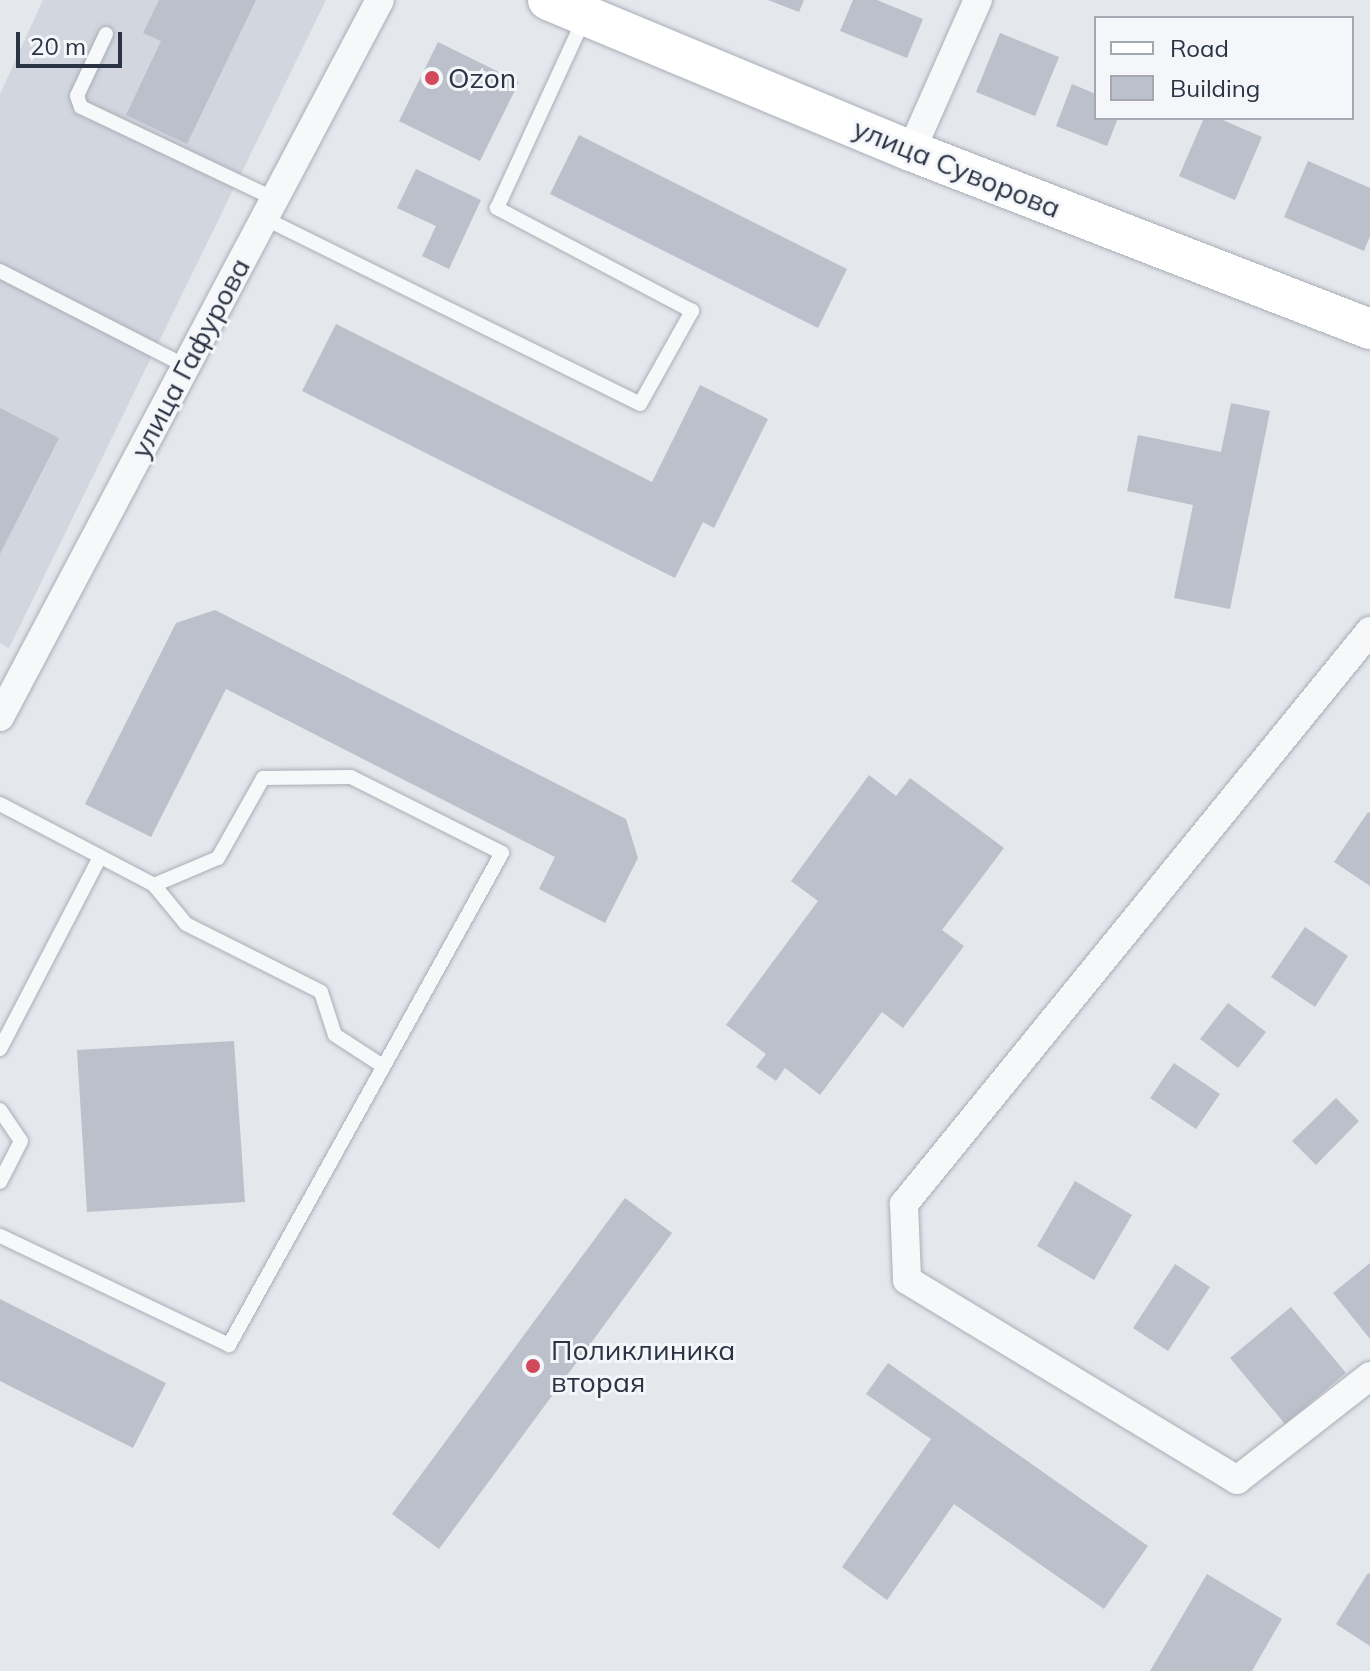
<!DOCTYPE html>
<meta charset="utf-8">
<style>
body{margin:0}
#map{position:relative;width:1370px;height:1671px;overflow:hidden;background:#e4e7ec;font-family:Mulish,sans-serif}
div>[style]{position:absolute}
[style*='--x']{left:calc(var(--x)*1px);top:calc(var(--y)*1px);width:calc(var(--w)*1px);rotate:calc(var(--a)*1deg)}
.built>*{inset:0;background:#d2d6de}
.building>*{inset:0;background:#bbc0ca}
.roads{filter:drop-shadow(0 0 2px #a9aeb7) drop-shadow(0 0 2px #a9aeb7)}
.lane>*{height:14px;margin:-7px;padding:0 7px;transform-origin:7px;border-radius:7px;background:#f7f8fa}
.street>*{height:28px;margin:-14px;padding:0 14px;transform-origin:14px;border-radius:14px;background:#f7f8fa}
.secondary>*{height:40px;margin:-20px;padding:0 20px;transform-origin:20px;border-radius:20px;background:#fff}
.dots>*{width:22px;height:22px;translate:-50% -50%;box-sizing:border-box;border:4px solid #f4f6f9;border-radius:50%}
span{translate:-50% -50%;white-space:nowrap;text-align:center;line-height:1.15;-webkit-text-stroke:6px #f4f6f9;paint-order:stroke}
.poi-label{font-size:28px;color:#2b3445}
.left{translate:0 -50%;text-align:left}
.street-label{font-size:28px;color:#2b3445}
.legend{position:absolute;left:1094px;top:16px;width:260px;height:104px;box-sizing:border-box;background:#f4f6f9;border:2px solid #a4a8b1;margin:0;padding:10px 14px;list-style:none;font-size:24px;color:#2b3445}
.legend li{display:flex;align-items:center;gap:16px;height:40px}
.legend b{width:40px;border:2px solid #a4a8b1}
.scale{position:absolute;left:16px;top:32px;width:106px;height:36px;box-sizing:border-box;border:4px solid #2b3445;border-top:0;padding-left:10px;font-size:24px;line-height:28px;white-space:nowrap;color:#2b3445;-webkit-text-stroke:6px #f4f6f9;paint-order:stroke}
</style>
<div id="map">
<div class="built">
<div style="clip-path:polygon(43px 0,326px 0,9px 648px,0 643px,0 94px)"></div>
</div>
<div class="building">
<div style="clip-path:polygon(159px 0,256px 0,187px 144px,126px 115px,161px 41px,143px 33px)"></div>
<div style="clip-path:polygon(768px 0,804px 0,799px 12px)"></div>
<div style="clip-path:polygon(853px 0,877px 0,923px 19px,907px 58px,840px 31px)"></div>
<div style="clip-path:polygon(1000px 33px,1059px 57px,1035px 116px,976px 92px)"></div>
<div style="clip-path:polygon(438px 42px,519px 82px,480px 161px,399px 121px)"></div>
<div style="clip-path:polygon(1072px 84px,1096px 94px,1096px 118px,1118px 118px,1107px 146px,1056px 126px)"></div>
<div style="clip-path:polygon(1204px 118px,1218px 118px,1262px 137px,1235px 200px,1179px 176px)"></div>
<div style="clip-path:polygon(579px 135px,847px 269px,818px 328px,550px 194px)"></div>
<div style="clip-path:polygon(1308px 161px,1370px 188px,1370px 236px,1364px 251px,1284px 217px)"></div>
<div style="clip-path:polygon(416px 169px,481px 200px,449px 269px,422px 256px,436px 226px,397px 208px)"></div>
<div style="clip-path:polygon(336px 324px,652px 482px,700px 385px,768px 419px,714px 528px,703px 522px,675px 578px,302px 391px)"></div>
<div style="clip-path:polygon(1231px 403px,1270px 411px,1230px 609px,1174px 598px,1193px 505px,1127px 491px,1138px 435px,1221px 452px)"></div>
<div style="clip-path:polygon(0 408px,59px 438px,0 554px)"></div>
<div style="clip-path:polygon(215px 610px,626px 819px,638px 858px,605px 923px,539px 889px,555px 857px,226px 689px,151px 837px,85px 804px,176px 623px)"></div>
<div style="clip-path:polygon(869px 775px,896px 796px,910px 778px,1004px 848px,942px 930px,964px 946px,903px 1028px,882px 1012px,820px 1095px,785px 1068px,776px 1081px,756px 1067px,766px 1054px,726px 1025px,818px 901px,791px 881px)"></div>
<div style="clip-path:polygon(1368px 812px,1370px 813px,1370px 886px,1334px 862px)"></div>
<div style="clip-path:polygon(1305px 927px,1348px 956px,1315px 1007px,1271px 977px)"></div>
<div style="clip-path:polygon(1228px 1003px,1266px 1032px,1238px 1068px,1200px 1039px)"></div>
<div style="clip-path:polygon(234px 1041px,245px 1202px,87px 1212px,77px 1050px)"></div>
<div style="clip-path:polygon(1174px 1063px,1220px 1094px,1196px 1129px,1150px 1098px)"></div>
<div style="clip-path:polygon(1336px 1098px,1359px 1121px,1316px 1165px,1292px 1141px)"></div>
<div style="clip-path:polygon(1075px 1181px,1132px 1215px,1094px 1280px,1037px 1246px)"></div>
<div style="clip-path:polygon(625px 1198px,672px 1233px,439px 1549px,392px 1514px)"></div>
<div style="clip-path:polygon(1370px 1263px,1370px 1339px,1333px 1293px)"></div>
<div style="clip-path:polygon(1175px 1264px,1210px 1287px,1168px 1351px,1133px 1328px)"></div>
<div style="clip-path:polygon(0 1299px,166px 1383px,133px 1448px,0 1381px)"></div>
<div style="clip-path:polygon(1291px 1307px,1346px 1373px,1285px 1424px,1230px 1358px)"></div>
<div style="clip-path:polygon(888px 1363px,1148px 1546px,1104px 1609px,954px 1504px,887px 1600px,842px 1567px,931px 1439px,866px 1394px)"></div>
<div style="clip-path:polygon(1368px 1573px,1370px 1574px,1370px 1646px,1336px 1624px)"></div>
<div style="clip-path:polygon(1207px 1574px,1282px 1619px,1252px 1671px,1150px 1671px)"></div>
</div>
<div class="roads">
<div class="lane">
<div style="--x:106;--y:34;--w:68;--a:115.1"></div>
<div style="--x:77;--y:96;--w:12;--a:70"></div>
<div style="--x:81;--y:107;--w:215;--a:25.4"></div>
<div style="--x:264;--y:218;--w:419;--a:26.3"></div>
<div style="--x:640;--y:404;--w:107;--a:-60.8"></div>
<div style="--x:692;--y:311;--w:221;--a:-152.2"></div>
<div style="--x:497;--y:208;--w:210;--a:-65.3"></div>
<div style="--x:0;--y:271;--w:209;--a:27.1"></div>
<div style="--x:0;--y:804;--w:174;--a:27.7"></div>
<div style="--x:154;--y:885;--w:69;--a:-22.9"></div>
<div style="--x:218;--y:858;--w:92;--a:-60.6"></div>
<div style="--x:263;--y:778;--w:88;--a:-0.7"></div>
<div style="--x:351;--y:777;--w:169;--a:26.7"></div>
<div style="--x:502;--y:853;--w:563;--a:119.02"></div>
<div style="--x:229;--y:1345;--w:254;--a:-154.5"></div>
<div style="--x:154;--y:885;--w:50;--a:50.6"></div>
<div style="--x:186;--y:924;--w:151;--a:26.7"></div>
<div style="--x:321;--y:992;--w:45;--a:72"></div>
<div style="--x:335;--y:1035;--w:57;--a:32.9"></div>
<div style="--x:0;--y:1049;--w:216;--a:-62.5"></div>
<div style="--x:0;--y:1110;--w:37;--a:56"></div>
<div style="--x:21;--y:1141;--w:46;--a:117.1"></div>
</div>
<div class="street">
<div style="--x:911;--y:151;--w:165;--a:-66.1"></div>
<div style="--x:1370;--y:631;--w:739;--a:129.12"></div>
<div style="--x:904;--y:1204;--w:76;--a:87.7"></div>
<div style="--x:907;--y:1280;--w:386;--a:31.2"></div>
<div style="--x:1237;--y:1480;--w:169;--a:-38"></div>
<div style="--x:0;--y:717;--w:811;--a:-62.08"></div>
</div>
<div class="secondary">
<div style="--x:548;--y:0;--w:393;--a:22.6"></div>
<div style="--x:911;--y:151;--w:492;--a:21.2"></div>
</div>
</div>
<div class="dots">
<div style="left:432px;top:78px;background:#d1495b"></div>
<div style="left:533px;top:1366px;background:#d1495b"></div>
</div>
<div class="poi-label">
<span class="left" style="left:448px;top:78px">Ozon</span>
<span class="left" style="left:551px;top:1366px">Поликлиника<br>вторая</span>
</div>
<div class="street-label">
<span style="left:957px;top:168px;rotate:22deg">улица Суворова</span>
<span style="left:190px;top:358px;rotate:-62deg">улица Гафурова</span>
</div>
<ul class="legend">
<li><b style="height:10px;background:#fff"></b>Road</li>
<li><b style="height:22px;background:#bbc0ca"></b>Building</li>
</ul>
<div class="scale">20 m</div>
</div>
